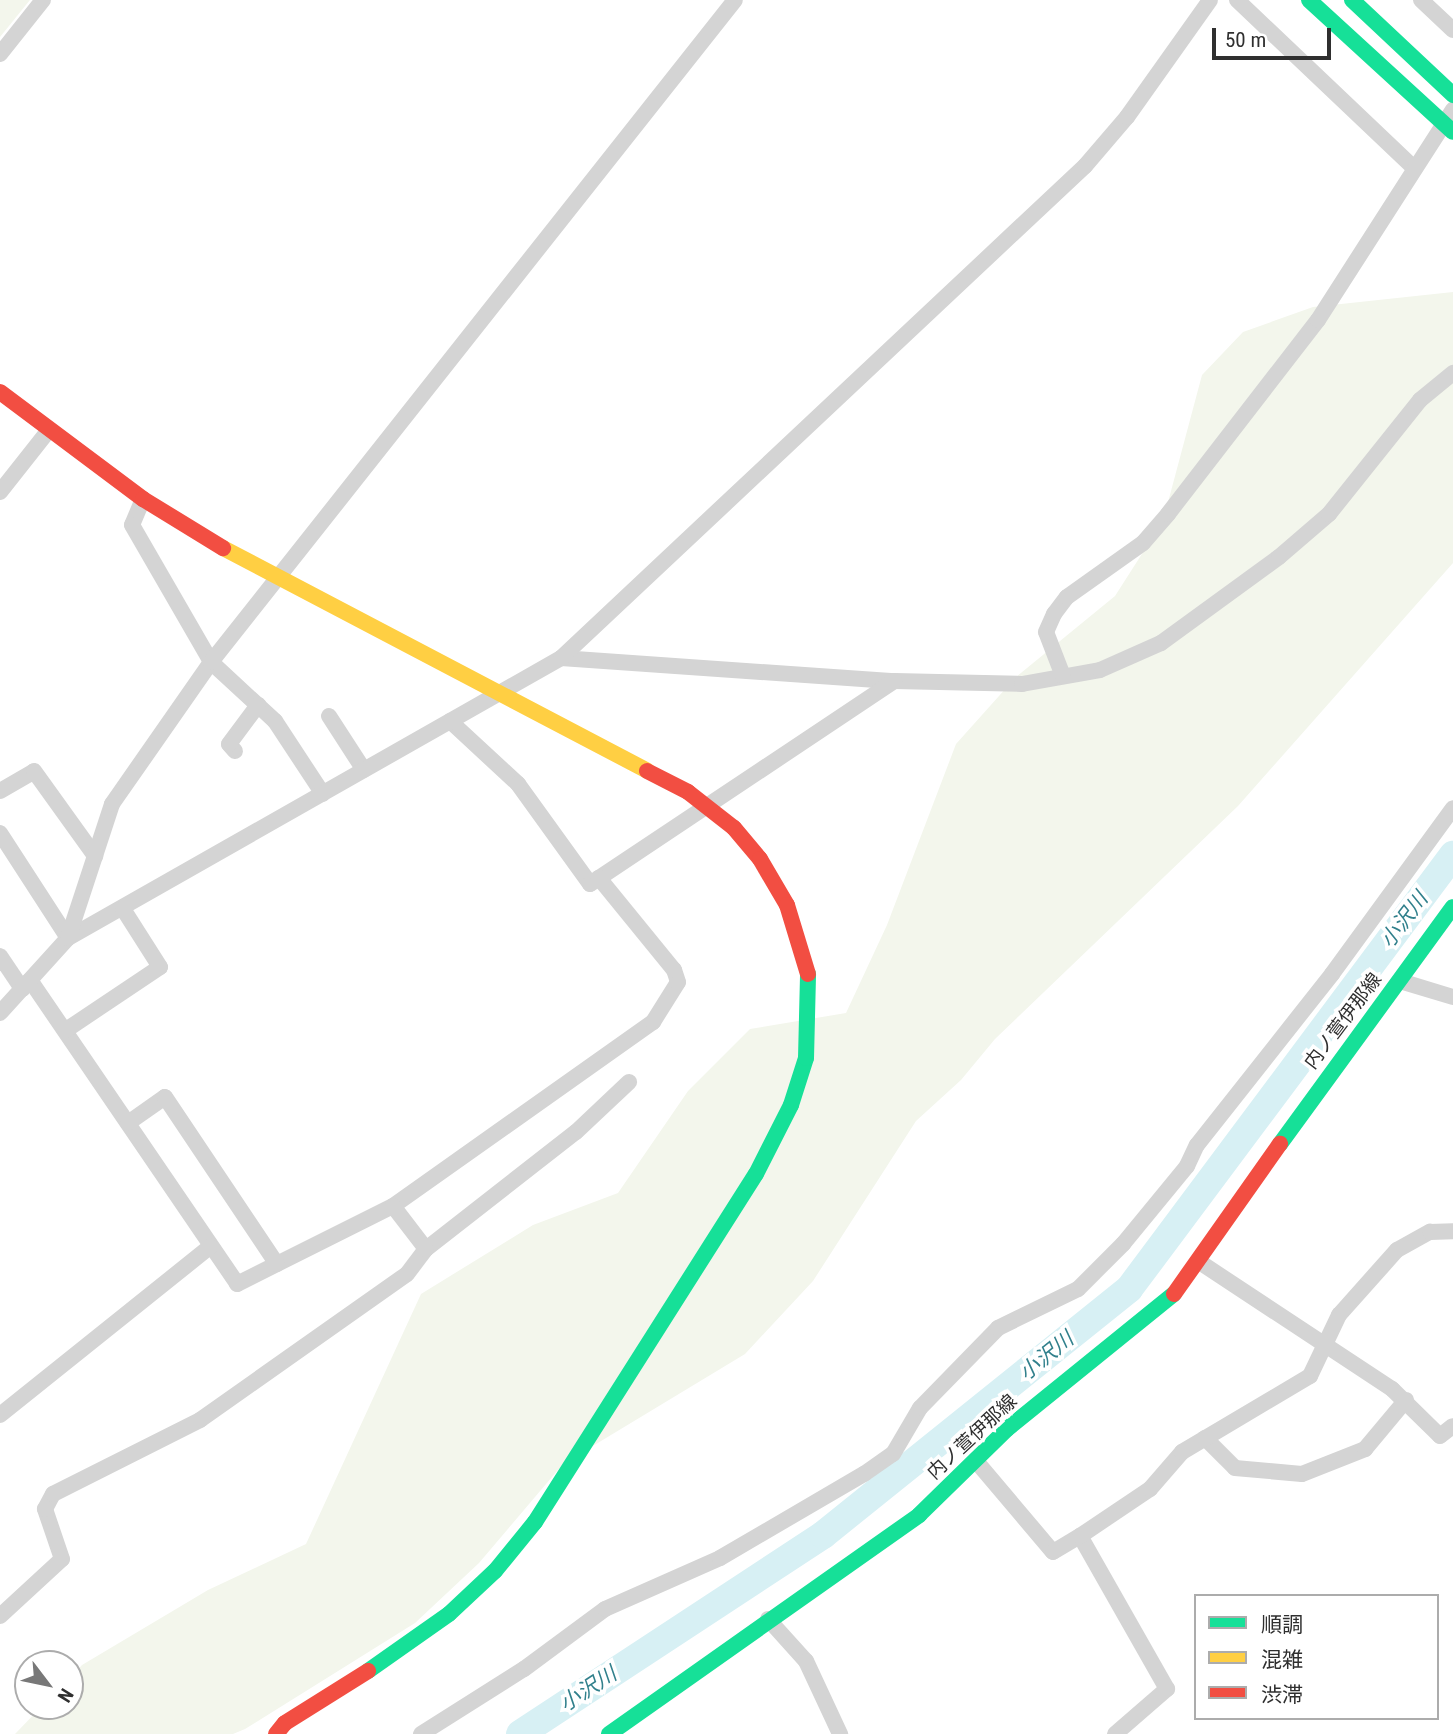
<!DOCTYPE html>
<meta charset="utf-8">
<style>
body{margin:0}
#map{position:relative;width:1453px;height:1734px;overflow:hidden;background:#fff;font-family:"Roboto Condensed","Noto Sans JP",sans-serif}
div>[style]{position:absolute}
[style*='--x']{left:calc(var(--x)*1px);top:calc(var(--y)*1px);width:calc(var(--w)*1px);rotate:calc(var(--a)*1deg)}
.green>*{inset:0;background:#f3f6ec}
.river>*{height:28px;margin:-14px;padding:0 14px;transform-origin:14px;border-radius:14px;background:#d7f0f4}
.street>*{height:16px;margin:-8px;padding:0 8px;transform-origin:8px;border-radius:8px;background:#d4d4d4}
.fast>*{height:16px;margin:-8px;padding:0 8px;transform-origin:8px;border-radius:8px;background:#16e098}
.slow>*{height:16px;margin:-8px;padding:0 8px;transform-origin:8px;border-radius:8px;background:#ffcf43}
.jam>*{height:16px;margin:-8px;padding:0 8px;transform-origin:8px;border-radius:8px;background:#f24e42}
span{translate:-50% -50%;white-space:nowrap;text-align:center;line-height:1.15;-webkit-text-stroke:7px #fff;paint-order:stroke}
.street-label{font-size:19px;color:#2f2f2f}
.water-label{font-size:21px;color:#31808c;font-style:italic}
.legend{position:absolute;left:1194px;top:1594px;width:245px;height:126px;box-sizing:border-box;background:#fff;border:2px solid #acacac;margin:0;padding:9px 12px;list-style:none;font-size:21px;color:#2f2f2f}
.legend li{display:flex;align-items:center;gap:14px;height:35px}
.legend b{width:35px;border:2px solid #acacac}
.north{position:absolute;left:14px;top:1650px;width:70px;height:70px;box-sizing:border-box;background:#fff;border:2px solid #acacac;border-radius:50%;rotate:122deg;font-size:19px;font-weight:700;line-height:28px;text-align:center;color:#2f2f2f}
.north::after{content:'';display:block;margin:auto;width:24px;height:32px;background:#787878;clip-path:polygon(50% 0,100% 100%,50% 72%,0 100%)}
.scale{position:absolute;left:1212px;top:28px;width:119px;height:32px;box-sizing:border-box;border:4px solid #2f2f2f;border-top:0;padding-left:9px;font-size:21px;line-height:24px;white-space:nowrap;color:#2f2f2f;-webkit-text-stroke:5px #fff;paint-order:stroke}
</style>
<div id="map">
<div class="green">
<div style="clip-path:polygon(0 0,30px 0,0 37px)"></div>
<div style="clip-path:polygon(1453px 292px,1453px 563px,1238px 806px,995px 1039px,961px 1080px,916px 1121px,813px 1281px,745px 1354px,563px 1464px,479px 1563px,415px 1623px,245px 1729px,233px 1734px,15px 1734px,42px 1706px,70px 1706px,70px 1678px,82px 1665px,208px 1590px,306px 1544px,421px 1294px,533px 1225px,618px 1193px,688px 1091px,750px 1029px,846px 1013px,887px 925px,956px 744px,1016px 677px,1115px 596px,1163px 521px,1202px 375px,1243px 332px,1313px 307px)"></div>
</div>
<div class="river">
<div style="--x:520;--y:1734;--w:363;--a:-33.3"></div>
<div style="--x:823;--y:1535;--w:393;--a:-38.8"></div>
<div style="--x:1129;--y:1289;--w:542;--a:-53.26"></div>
</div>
<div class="street">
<div style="--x:1237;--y:0;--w:244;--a:43.5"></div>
<div style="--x:1421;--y:0;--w:44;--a:43.2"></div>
<div style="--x:0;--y:54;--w:69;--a:-51.5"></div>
<div style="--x:0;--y:492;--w:79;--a:-51.7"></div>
<div style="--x:143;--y:499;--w:28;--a:113"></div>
<div style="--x:132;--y:525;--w:158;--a:60"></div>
<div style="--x:211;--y:662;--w:87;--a:42.7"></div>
<div style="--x:275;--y:721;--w:87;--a:56.7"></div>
<div style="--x:561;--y:658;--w:334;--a:4"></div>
<div style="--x:894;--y:681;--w:128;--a:1.3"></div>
<div style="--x:1022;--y:684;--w:79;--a:-10.2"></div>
<div style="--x:1100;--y:670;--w:67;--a:-23.9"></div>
<div style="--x:1161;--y:643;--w:146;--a:-36.1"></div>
<div style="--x:1279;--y:557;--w:66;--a:-40.7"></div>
<div style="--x:1329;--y:514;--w:146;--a:-51.4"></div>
<div style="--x:1420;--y:400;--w:43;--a:-39.3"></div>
<div style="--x:1063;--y:676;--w:47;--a:-111.1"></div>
<div style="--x:1046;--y:632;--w:20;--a:-66"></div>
<div style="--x:1054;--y:614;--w:21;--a:-53"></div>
<div style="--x:1067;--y:597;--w:93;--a:-35.4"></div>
<div style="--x:1143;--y:543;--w:38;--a:-49"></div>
<div style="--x:1168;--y:514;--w:245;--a:-52.3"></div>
<div style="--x:1318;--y:320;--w:250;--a:-57.3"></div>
<div style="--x:329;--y:716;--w:64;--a:57.1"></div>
<div style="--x:450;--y:721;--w:93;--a:42.8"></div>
<div style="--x:518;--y:784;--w:123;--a:54.2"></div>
<div style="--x:590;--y:884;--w:366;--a:-33.7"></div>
<div style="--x:235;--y:751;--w:9;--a:-131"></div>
<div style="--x:229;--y:744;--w:49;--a:-53.4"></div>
<div style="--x:0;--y:791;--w:39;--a:-30"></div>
<div style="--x:34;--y:771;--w:105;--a:54.3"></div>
<div style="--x:0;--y:833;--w:125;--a:57.1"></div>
<div style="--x:68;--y:938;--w:567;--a:-29.59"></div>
<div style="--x:561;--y:658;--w:719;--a:-43.2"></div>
<div style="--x:1085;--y:166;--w:65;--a:-49.4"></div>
<div style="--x:1127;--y:117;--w:143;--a:-54.6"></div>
<div style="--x:0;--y:956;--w:40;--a:56"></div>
<div style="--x:30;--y:980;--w:368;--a:55.7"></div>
<div style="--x:237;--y:1284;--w:174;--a:-26.6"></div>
<div style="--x:393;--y:1206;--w:319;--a:-35.3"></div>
<div style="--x:653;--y:1022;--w:47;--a:-58"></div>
<div style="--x:678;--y:982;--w:13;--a:-108"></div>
<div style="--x:674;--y:970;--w:119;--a:-129.2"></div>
<div style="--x:1400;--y:981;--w:55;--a:16.8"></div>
<div style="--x:0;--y:1013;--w:101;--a:-47.8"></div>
<div style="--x:68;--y:938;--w:141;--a:-71.8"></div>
<div style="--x:112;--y:804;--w:173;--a:-55.1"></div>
<div style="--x:211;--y:662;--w:844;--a:-51.64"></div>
<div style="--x:66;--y:1030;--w:113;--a:-33.8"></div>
<div style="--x:160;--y:967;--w:69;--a:-122.5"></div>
<div style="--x:128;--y:1123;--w:45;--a:-35.1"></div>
<div style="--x:165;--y:1097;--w:201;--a:56.2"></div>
<div style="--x:426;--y:1249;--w:190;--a:-38"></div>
<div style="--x:576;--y:1132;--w:73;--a:-43.3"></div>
<div style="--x:1201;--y:1263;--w:229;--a:33.4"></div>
<div style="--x:1392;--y:1389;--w:67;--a:44.4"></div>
<div style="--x:1440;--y:1436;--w:16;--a:-38"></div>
<div style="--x:0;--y:1415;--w:269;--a:-38.7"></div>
<div style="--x:1205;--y:1438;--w:42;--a:45"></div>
<div style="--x:1235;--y:1468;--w:67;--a:5.1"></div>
<div style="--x:1302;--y:1474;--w:68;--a:-21.6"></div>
<div style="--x:1365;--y:1449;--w:64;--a:-50.1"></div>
<div style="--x:976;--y:1461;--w:119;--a:49.8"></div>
<div style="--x:1053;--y:1552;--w:31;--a:-31"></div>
<div style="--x:0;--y:1616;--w:84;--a:-42.6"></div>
<div style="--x:62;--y:1559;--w:53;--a:-108.8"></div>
<div style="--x:45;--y:1509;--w:17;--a:-62"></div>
<div style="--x:53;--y:1494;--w:165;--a:-26.7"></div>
<div style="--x:200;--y:1420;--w:253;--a:-35.2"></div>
<div style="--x:407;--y:1274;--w:31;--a:-53"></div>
<div style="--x:426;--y:1249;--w:54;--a:-127.5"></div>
<div style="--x:768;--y:1619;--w:57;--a:47.9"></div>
<div style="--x:806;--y:1661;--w:81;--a:65"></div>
<div style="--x:421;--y:1734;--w:122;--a:-32.3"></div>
<div style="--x:524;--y:1669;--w:101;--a:-36.5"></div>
<div style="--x:605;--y:1609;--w:126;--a:-23.9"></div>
<div style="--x:720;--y:1558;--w:167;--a:-30.3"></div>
<div style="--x:864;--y:1474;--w:35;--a:-35"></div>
<div style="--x:893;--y:1454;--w:53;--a:-59.6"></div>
<div style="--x:920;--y:1408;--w:112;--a:-45.7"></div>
<div style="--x:998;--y:1328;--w:89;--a:-26"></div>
<div style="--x:1078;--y:1289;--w:64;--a:-45"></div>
<div style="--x:1123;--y:1244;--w:101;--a:-50.6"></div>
<div style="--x:1187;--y:1166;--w:23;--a:-65"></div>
<div style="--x:1197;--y:1145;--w:218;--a:-51.7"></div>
<div style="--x:1332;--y:974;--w:205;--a:-53.9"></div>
<div style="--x:1115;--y:1734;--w:69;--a:-40.9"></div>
<div style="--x:1167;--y:1689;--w:176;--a:-119.6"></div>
<div style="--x:1080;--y:1536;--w:84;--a:-33.9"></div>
<div style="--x:1150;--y:1489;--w:49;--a:-49.1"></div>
<div style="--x:1182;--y:1452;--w:149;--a:-30.7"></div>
<div style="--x:1310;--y:1376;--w:68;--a:-64.6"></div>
<div style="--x:1339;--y:1315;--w:87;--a:-48.3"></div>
<div style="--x:1397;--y:1250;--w:38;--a:-29"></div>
<div style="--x:1430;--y:1232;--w:23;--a:-2"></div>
</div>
<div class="fast">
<div style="--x:1309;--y:0;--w:195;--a:42.5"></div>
<div style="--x:1352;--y:0;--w:139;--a:43.2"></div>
<div style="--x:1280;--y:1144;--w:293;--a:-53.9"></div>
<div style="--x:368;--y:1671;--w:99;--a:-35.1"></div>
<div style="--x:449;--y:1614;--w:63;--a:-43.1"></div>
<div style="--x:495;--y:1571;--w:63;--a:-50.8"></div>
<div style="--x:535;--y:1522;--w:412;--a:-57.6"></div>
<div style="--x:756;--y:1174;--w:77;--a:-63.1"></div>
<div style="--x:791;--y:1105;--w:49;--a:-72.3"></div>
<div style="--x:806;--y:1058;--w:84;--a:-88.6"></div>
<div style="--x:609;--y:1734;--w:380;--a:-35.2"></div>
<div style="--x:919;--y:1515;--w:123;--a:-44.3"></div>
<div style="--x:1007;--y:1429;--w:215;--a:-39"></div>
</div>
<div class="slow">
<div style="--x:223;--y:548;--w:479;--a:27.7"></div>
</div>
<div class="jam">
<div style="--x:0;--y:392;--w:179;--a:36.8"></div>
<div style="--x:143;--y:499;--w:94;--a:31.5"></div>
<div style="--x:647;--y:771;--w:46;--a:27.1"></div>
<div style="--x:688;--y:792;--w:58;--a:38"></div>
<div style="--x:734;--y:828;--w:40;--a:50"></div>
<div style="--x:760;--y:859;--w:53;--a:59.6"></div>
<div style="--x:787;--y:905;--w:72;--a:73.1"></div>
<div style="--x:1174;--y:1294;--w:184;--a:-54.8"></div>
<div style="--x:276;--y:1734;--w:14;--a:-51"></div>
<div style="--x:285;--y:1723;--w:98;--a:-32.1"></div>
</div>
<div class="street-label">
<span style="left:1343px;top:1021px;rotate:-53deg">内ノ萱伊那線</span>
<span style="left:972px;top:1437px;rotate:-43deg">内ノ萱伊那線</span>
</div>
<div class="water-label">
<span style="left:1404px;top:920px;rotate:-53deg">小沢川</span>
<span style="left:1046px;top:1356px;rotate:-39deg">小沢川</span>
<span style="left:588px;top:1689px;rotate:-33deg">小沢川</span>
</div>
<ul class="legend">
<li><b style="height:9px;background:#16e098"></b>順調</li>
<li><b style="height:9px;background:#ffcf43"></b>混雑</li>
<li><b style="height:9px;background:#f24e42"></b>渋滞</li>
</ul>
<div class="north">N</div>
<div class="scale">50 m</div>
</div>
